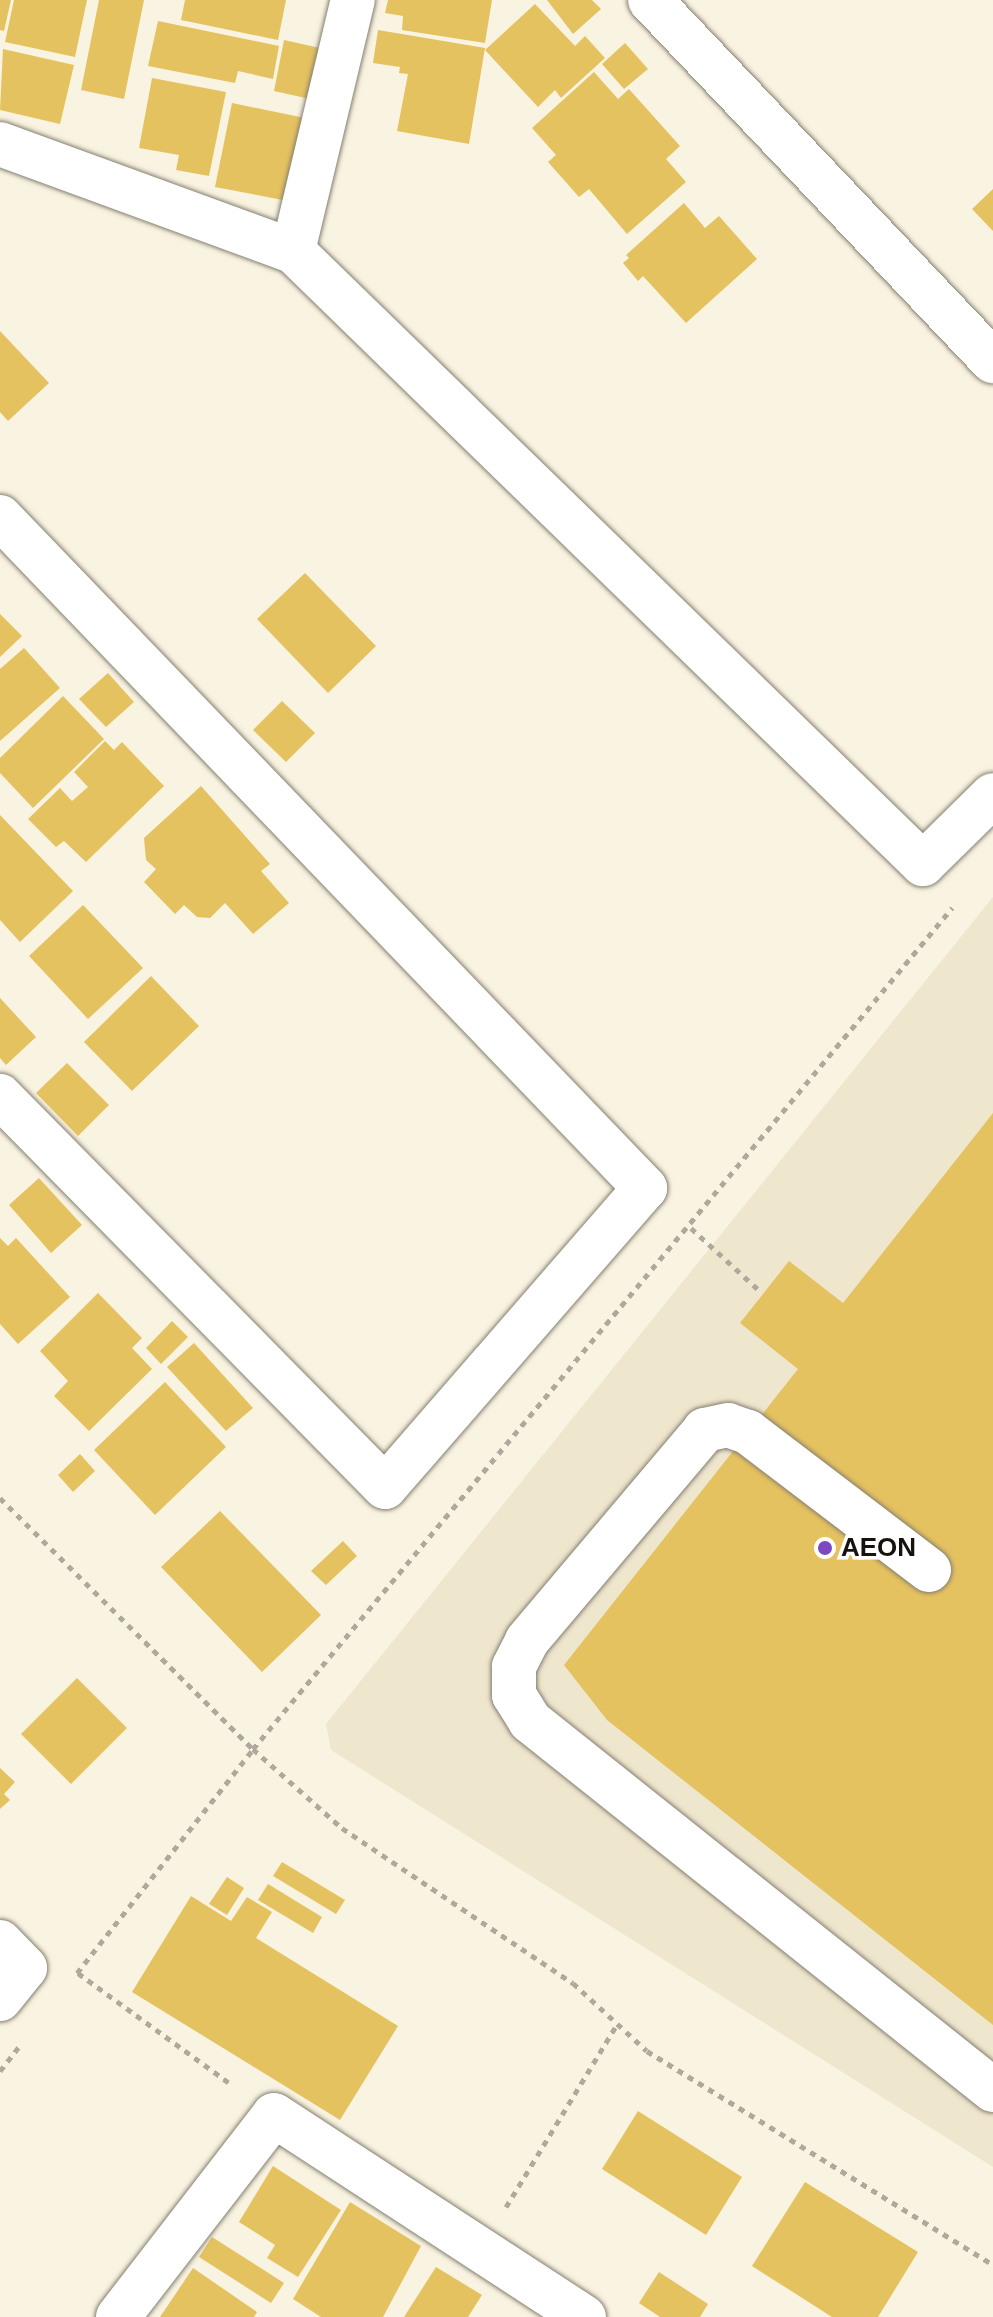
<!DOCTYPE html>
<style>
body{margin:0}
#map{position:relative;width:993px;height:2317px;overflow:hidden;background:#f9f3e1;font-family:Helvetica,sans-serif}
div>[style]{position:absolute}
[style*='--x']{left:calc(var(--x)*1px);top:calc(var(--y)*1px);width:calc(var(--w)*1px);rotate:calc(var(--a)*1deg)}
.built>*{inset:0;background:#efe6ce}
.building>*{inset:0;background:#e5c260}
.path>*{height:5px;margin-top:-2.5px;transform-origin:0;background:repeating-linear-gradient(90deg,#aea99c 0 6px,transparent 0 12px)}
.roads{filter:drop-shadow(0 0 2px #847f6f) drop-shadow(0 0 2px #847f6f)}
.minor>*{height:44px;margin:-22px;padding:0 22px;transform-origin:22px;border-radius:22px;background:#fff}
.dots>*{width:22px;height:22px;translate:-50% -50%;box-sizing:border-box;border:4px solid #fff;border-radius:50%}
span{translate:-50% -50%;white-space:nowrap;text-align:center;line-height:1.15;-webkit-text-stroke:7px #fff;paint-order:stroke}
.poi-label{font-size:26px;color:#16130e;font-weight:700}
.left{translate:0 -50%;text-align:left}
</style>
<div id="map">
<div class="built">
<div style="clip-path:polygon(993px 897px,993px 2167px,331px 1750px,326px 1724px)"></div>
</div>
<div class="building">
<div style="clip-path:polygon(0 0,11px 0,4px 31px,0 30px)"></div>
<div style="clip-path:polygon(14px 0,87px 0,75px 57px,5px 42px)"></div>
<div style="clip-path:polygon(99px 0,144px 0,124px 99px,81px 90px)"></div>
<div style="clip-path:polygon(185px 0,286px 0,278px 40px,181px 20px)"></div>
<div style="clip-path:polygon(388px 0,492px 0,485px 43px,402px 30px,403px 16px,385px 13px)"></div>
<div style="clip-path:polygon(547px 0,592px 0,601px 9px,573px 34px)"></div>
<div style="clip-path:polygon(535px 4px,575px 46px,585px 36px,605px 58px,561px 98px,555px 90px,538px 107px,485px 50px)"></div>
<div style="clip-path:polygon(158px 21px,279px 46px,273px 79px,238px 71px,235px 83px,148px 66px)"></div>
<div style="clip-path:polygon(378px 30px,485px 48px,469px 144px,397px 131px,408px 74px,399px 73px,400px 67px,373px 63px)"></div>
<div style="clip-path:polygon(284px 40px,320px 48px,310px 99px,274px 91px)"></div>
<div style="clip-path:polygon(625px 43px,648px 69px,624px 89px,602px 64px)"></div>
<div style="clip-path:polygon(3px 49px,74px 65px,60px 124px,0 110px)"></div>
<div style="clip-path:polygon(594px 72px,618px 99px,629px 89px,680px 146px,666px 159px,686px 182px,627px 234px,589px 189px,579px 197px,548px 162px,556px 155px,532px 128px)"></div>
<div style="clip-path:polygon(152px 78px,226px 92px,209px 176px,176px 170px,179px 155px,139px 148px)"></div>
<div style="clip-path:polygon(232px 103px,305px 118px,288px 201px,215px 187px)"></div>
<div style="clip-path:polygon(993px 189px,993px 231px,972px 209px)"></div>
<div style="clip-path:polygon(684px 203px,705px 228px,719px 216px,757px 259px,686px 323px,643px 276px,638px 281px,623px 263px,629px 258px,626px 255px)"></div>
<div style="clip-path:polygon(0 331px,49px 383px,8px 421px,0 412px)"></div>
<div style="clip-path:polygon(305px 573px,376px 646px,328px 693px,257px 619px)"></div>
<div style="clip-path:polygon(0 614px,22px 636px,0 657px)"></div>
<div style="clip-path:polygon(24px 648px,60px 688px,0 741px,0 669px)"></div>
<div style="clip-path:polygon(108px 673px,134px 702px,106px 727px,79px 699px)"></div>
<div style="clip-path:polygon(63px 696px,104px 739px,33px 808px,0 773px,0 758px)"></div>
<div style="clip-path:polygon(282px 701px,315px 733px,286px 762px,253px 730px)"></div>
<div style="clip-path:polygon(105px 741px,114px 750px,122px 742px,164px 786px,86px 862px,64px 841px,56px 847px,28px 819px,60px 788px,72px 801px,88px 787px,74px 772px)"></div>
<div style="clip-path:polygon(201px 786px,270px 864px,261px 871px,289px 903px,253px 934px,225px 903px,210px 918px,197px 917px,184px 905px,175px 914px,144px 882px,156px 869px,146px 860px,144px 838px)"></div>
<div style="clip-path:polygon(0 815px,73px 891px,20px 942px,0 920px)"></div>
<div style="clip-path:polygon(83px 905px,143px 968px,88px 1019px,29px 956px)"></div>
<div style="clip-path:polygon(151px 976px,199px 1026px,132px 1091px,84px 1042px)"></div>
<div style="clip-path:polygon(0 998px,36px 1037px,6px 1065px,0 1058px)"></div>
<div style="clip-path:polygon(67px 1063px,109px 1105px,78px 1136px,36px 1093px)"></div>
<div style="clip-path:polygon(993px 1113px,993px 2025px,607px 1720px,564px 1665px,798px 1369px,740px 1323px,789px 1261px,843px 1303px)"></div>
<div style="clip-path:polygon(39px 1178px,82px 1225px,51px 1253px,9px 1205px)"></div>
<div style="clip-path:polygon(0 1238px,8px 1246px,16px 1238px,70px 1297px,18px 1344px,0 1324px)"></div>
<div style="clip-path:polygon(98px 1293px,142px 1338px,132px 1348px,152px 1369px,89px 1431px,54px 1396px,68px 1381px,40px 1351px)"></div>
<div style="clip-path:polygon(172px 1321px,188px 1337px,161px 1364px,146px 1348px)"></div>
<div style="clip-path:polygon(194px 1343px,253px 1408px,226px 1431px,167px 1367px)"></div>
<div style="clip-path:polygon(165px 1382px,226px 1447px,155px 1515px,94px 1450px)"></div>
<div style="clip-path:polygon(80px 1454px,95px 1471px,73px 1492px,58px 1475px)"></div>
<div style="clip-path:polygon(220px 1511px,321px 1615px,262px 1672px,161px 1567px)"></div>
<div style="clip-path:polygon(343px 1541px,357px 1556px,326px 1585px,311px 1571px)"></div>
<div style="clip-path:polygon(77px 1678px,127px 1728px,71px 1784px,21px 1734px)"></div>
<div style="clip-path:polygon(0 1768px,15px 1782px,4px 1794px,10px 1800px,0 1809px)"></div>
<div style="clip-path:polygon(282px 1862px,345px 1900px,336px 1914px,273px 1876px)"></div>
<div style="clip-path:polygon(227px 1877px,244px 1888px,227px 1915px,209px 1904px)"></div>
<div style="clip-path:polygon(268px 1884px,322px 1917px,313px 1933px,258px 1900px)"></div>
<div style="clip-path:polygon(191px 1896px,231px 1921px,247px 1897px,272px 1912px,256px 1938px,398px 2026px,340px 2120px,132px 1992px)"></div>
<div style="clip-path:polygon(638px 2111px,742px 2177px,706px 2235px,602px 2169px)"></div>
<div style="clip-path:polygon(273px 2166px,341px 2210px,298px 2277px,267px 2258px,275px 2245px,239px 2222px)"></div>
<div style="clip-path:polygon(805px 2182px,918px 2252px,878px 2317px,832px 2317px,752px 2266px)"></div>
<div style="clip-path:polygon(350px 2202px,421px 2246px,383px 2317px,321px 2317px,293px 2299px)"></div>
<div style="clip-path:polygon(212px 2237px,284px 2283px,271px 2303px,199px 2257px)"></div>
<div style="clip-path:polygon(436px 2267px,482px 2295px,468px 2317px,404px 2317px)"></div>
<div style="clip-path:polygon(193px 2268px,257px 2312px,254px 2317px,160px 2317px)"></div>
<div style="clip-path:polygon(659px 2272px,708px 2304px,700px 2317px,660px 2317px,639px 2303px)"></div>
</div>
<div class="path">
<div style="--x:691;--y:1228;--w:92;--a:42.4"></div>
<div style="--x:0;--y:1498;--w:356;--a:44.8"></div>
<div style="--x:253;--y:1749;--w:119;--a:41.6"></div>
<div style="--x:342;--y:1828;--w:278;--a:33.9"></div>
<div style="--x:573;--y:1983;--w:100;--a:42.6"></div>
<div style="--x:647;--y:2051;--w:407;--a:31.7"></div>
<div style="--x:77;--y:1973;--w:285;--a:-51.8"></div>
<div style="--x:253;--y:1749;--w:1094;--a:-50.27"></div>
<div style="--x:78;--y:1973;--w:190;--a:36"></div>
<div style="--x:0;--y:2071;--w:31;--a:-52"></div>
<div style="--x:506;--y:2207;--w:215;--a:-58.7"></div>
</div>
<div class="roads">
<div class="minor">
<div style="--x:650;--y:0;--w:498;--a:46.5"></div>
<div style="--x:0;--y:144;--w:312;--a:20.1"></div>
<div style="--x:293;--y:251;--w:879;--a:44.22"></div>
<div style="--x:923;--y:864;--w:98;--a:-44.6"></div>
<div style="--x:293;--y:251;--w:258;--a:-76.6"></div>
<div style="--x:0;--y:517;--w:931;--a:46.13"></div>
<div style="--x:645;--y:1188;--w:396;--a:131"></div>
<div style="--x:385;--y:1487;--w:549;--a:-134.56"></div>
<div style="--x:929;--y:1570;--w:228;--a:-142.7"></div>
<div style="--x:748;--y:1432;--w:21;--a:-161"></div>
<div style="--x:728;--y:1425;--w:24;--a:168"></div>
<div style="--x:705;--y:1430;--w:276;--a:130.2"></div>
<div style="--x:527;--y:1641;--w:29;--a:117"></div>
<div style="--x:514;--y:1667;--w:28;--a:90"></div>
<div style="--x:514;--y:1695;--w:31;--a:58"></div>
<div style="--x:530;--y:1721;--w:592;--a:38.55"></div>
<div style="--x:0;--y:1942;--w:36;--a:46"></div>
<div style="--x:25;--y:1968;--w:40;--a:129"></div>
<div style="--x:118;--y:2317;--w:255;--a:-52.3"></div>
<div style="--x:274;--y:2115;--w:370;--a:33.1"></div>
</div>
</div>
<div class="dots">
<div style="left:825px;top:1548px;background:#7d49c1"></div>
</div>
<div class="poi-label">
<span class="left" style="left:841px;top:1548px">AEON</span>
</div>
</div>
